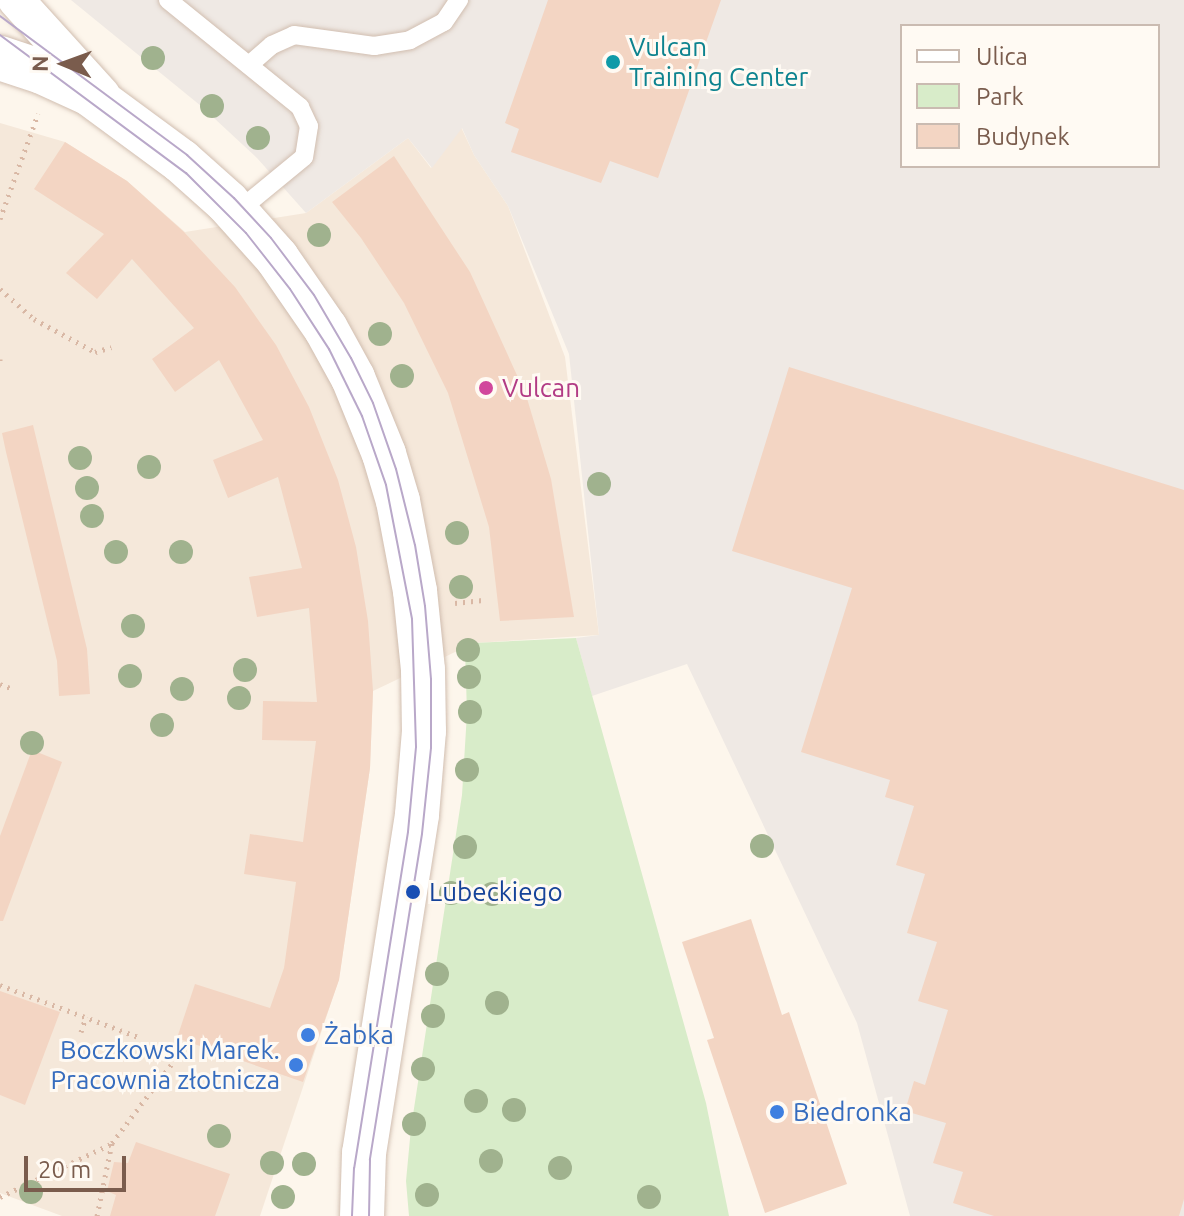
<!DOCTYPE html>
<meta charset="utf-8">
<style>
body{margin:0}
#map{position:relative;width:1184px;height:1216px;overflow:hidden;background:#fdf6ec;font-family:Ubuntu,sans-serif}
div>[style]{position:absolute}
[style*='--x']{left:calc(var(--x)*1px);top:calc(var(--y)*1px);width:calc(var(--w)*1px);rotate:calc(var(--a)*1deg)}
.residential>*{inset:0;background:#f5e8da}
.industrial>*{inset:0;background:#efe9e4}
.green>*{inset:0;background:#d8ecc9}
.building>*{inset:0;background:#f3d5c3}
.path>*{height:5px;margin-top:-2.5px;transform-origin:0;background:repeating-linear-gradient(90deg,#d9b8a5 0 2px,transparent 0 8px)}
.roads{filter:drop-shadow(0 0 2px #d1beb0) drop-shadow(0 0 2px #d1beb0)}
.lane>*{height:18px;margin:-9px;padding:0 9px;transform-origin:9px;border-radius:9px;background:#fff}
.street>*{height:36px;margin:-18px;padding:0 18px;transform-origin:18px;border-radius:18px;background:#fff}
.secondary>*{height:44px;margin:-22px;padding:0 22px;transform-origin:22px;border-radius:22px;background:#fff}
.tram>*{height:2px;margin:-1px;padding:0 1px;transform-origin:1px;border-radius:1px;background:#b9a8c9}
.trees>*{width:24px;height:24px;margin:-12px;border-radius:50%;background:#a0b28e}
.dots>*{width:22px;height:22px;translate:-50% -50%;box-sizing:border-box;border:4px solid #fffaf3;border-radius:50%}
span{translate:-50% -50%;white-space:nowrap;text-align:center;line-height:1.15;-webkit-text-stroke:6px #fffaf3;paint-order:stroke}
.culture-label{font-size:26px;color:#0d838f}
.left{translate:0 -50%;text-align:left}
.hotel-label{font-size:26px;color:#b23c85}
.transit-label{font-size:26px;color:#164399}
.shop-label{font-size:26px;color:#366cbe}
.right{translate:-100% -50%;text-align:right}
.legend{position:absolute;left:900px;top:24px;width:260px;height:144px;box-sizing:border-box;background:#fffaf3;border:2px solid #cabbb1;margin:0;padding:10px 14px;list-style:none;font-size:24px;color:#7a5c4d}
.legend li{display:flex;align-items:center;gap:16px;height:40px}
.legend b{width:40px;border:2px solid #cabbb1}
.north{position:absolute;left:24px;top:24px;width:80px;height:80px;-webkit-text-stroke:6px #fffaf3;paint-order:stroke;rotate:271deg;font-size:22px;font-weight:700;line-height:32px;text-align:center;color:#7a5c4d}
.north::after{content:'';display:block;margin:auto;width:28px;height:36px;background:#7a5c4d;clip-path:polygon(50% 0,100% 100%,50% 72%,0 100%)}
.scale{position:absolute;left:24px;top:1156px;width:102px;height:36px;box-sizing:border-box;border:4px solid #7a5c4d;border-top:0;padding-left:10px;font-size:24px;line-height:28px;white-space:nowrap;color:#7a5c4d;-webkit-text-stroke:6px #fffaf3;paint-order:stroke}
</style>
<div id="map">
<div class="residential">
<div style="clip-path:polygon(0 123px,65px 142px,127px 181px,185px 232px,306px 213px,408px 138px,431px 168px,461px 127px,474px 155px,508px 206px,565px 357px,599px 635px,474px 643px,373px 691px,370px 768px,339px 979px,260px 1216px,62px 1216px,0 1193px)"></div>
</div>
<div class="industrial">
<div style="clip-path:polygon(evenodd,71px 0,1184px 0,1184px 1216px,910px 1216px,857px 1023px,687px 664px,592px 696px,576px 638px,599px 635px,569px 354px,508px 206px,474px 155px,462px 128px,432px 168px,408px 138px,306px 213px,257px 158px,201px 106px,71px 0,902px 26px,1158px 26px,1158px 166px,902px 166px,902px 26px)"></div>
</div>
<div class="green">
<div style="clip-path:polygon(576px 638px,706px 1103px,729px 1216px,409px 1216px,406px 1181px,411px 1128px,462px 795px,467px 713px,465px 649px,474px 643px)"></div>
</div>
<div class="building">
<div style="clip-path:polygon(548px 0,721px 0,658px 178px,610px 161px,601px 183px,511px 152px,519px 129px,505px 123px)"></div>
<div style="clip-path:polygon(65px 142px,127px 181px,184px 232px,235px 287px,276px 345px,309px 407px,338px 480px,356px 547px,368px 621px,373px 691px,370px 768px,339px 980px,303px 1082px,177px 1038px,195px 984px,270px 1008px,284px 968px,296px 882px,244px 874px,250px 834px,303px 842px,316px 741px,262px 740px,263px 701px,317px 702px,309px 608px,257px 617px,249px 577px,302px 568px,278px 477px,228px 498px,213px 460px,263px 440px,219px 360px,175px 392px,152px 359px,194px 328px,132px 259px,97px 299px,66px 273px,104px 234px,34px 189px)"></div>
<div style="clip-path:polygon(394px 156px,470px 272px,526px 395px,551px 479px,574px 617px,500px 621px,489px 527px,448px 393px,404px 303px,361px 238px,332px 202px)"></div>
<div style="clip-path:polygon(789px 367px,1184px 490px,1184px 1199px,1179px 1216px,994px 1216px,953px 1203px,963px 1172px,933px 1163px,946px 1123px,905px 1111px,914px 1081px,925px 1085px,948px 1010px,918px 1001px,937px 942px,907px 933px,925px 874px,896px 865px,914px 806px,885px 797px,890px 780px,801px 752px,852px 588px,732px 551px)"></div>
<div style="clip-path:polygon(33px 425px,87px 649px,90px 694px,59px 696px,57px 661px,6px 452px,2px 433px)"></div>
<div style="clip-path:polygon(32px 750px,62px 762px,3px 921px,0 921px,0 836px)"></div>
<div style="clip-path:polygon(751px 919px,782px 1015px,789px 1012px,847px 1184px,765px 1213px,707px 1040px,714px 1038px,682px 942px)"></div>
<div style="clip-path:polygon(0 991px,60px 1012px,25px 1105px,0 1095px)"></div>
<div style="clip-path:polygon(136px 1142px,230px 1174px,215px 1216px,110px 1216px,116px 1195px,107px 1191px,114px 1162px,128px 1163px)"></div>
</div>
<div class="path">
<div style="--x:0;--y:219;--w:112;--a:-70.1"></div>
<div style="--x:0;--y:289;--w:45;--a:41.4"></div>
<div style="--x:34;--y:319;--w:69;--a:28.4"></div>
<div style="--x:95;--y:352;--w:17;--a:-17"></div>
<div style="--x:0;--y:359;--w:7;--a:90"></div>
<div style="--x:455;--y:603;--w:28;--a:-6"></div>
<div style="--x:0;--y:684;--w:14;--a:21"></div>
<div style="--x:0;--y:985;--w:151;--a:20.6"></div>
<div style="--x:81;--y:1032;--w:16;--a:-72"></div>
<div style="--x:0;--y:1197;--w:123;--a:-25.5"></div>
<div style="--x:97;--y:1216;--w:75;--a:-78.4"></div>
<div style="--x:112;--y:1143;--w:108;--a:-52.9"></div>
</div>
<div class="roads">
<div class="lane">
<div style="--x:168;--y:0;--w:170;--a:39"></div>
<div style="--x:300;--y:107;--w:21;--a:65"></div>
<div style="--x:309;--y:126;--w:31;--a:99"></div>
<div style="--x:304;--y:157;--w:87;--a:140.6"></div>
<div style="--x:249;--y:65;--w:30;--a:-41"></div>
<div style="--x:272;--y:45;--w:24;--a:-24"></div>
<div style="--x:294;--y:35;--w:81;--a:7.8"></div>
<div style="--x:374;--y:46;--w:36;--a:-9"></div>
<div style="--x:410;--y:40;--w:38;--a:-28"></div>
<div style="--x:444;--y:22;--w:27;--a:-56"></div>
</div>
<div class="street">
<div style="--x:16;--y:0;--w:128;--a:47.8"></div>
</div>
<div class="secondary">
<div style="--x:0;--y:58;--w:44;--a:18.4"></div>
<div style="--x:42;--y:72;--w:53;--a:24.6"></div>
<div style="--x:90;--y:94;--w:113;--a:36.4"></div>
<div style="--x:181;--y:161;--w:62;--a:41.7"></div>
<div style="--x:227;--y:202;--w:75;--a:48.2"></div>
<div style="--x:277;--y:258;--w:86;--a:55.4"></div>
<div style="--x:326;--y:329;--w:56;--a:61.1"></div>
<div style="--x:353;--y:378;--w:82;--a:67.8"></div>
<div style="--x:384;--y:454;--w:49;--a:73.4"></div>
<div style="--x:398;--y:501;--w:92;--a:79.3"></div>
<div style="--x:415;--y:591;--w:79;--a:84.2"></div>
<div style="--x:423;--y:670;--w:61;--a:89.1"></div>
<div style="--x:424;--y:731;--w:84;--a:94.8"></div>
<div style="--x:417;--y:815;--w:342;--a:98.9"></div>
<div style="--x:364;--y:1153;--w:63;--a:91.8"></div>
</div>
</div>
<div class="tram">
<div style="--x:0;--y:16;--w:233;--a:36.6"></div>
<div style="--x:187;--y:155;--w:64;--a:42.5"></div>
<div style="--x:234;--y:198;--w:54;--a:47.2"></div>
<div style="--x:271;--y:238;--w:71;--a:53"></div>
<div style="--x:314;--y:295;--w:73;--a:59.6"></div>
<div style="--x:351;--y:358;--w:50;--a:63.9"></div>
<div style="--x:373;--y:403;--w:70;--a:70.8"></div>
<div style="--x:396;--y:469;--w:78;--a:76"></div>
<div style="--x:415;--y:545;--w:62;--a:80.7"></div>
<div style="--x:425;--y:606;--w:73;--a:85.3"></div>
<div style="--x:431;--y:679;--w:69;--a:90"></div>
<div style="--x:431;--y:748;--w:86;--a:96"></div>
<div style="--x:422;--y:834;--w:330;--a:99.1"></div>
<div style="--x:370;--y:1160;--w:56;--a:91"></div>
<div style="--x:0;--y:35;--w:232;--a:36.6"></div>
<div style="--x:186;--y:173;--w:85;--a:45"></div>
<div style="--x:246;--y:233;--w:71;--a:51.8"></div>
<div style="--x:290;--y:289;--w:72;--a:57"></div>
<div style="--x:329;--y:349;--w:75;--a:63.8"></div>
<div style="--x:362;--y:416;--w:73;--a:70.8"></div>
<div style="--x:386;--y:485;--w:136;--a:79"></div>
<div style="--x:412;--y:619;--w:128;--a:88.2"></div>
<div style="--x:416;--y:747;--w:85;--a:95.4"></div>
<div style="--x:408;--y:832;--w:340;--a:99.1"></div>
<div style="--x:354;--y:1168;--w:48;--a:92.4"></div>
</div>
<div class="trees">
<div style="left:153px;top:58px"></div>
<div style="left:212px;top:106px"></div>
<div style="left:258px;top:138px"></div>
<div style="left:319px;top:235px"></div>
<div style="left:380px;top:334px"></div>
<div style="left:402px;top:376px"></div>
<div style="left:80px;top:458px"></div>
<div style="left:149px;top:467px"></div>
<div style="left:599px;top:484px"></div>
<div style="left:87px;top:488px"></div>
<div style="left:92px;top:516px"></div>
<div style="left:457px;top:533px"></div>
<div style="left:116px;top:552px"></div>
<div style="left:181px;top:552px"></div>
<div style="left:461px;top:587px"></div>
<div style="left:133px;top:626px"></div>
<div style="left:468px;top:650px"></div>
<div style="left:245px;top:670px"></div>
<div style="left:130px;top:676px"></div>
<div style="left:469px;top:677px"></div>
<div style="left:182px;top:689px"></div>
<div style="left:239px;top:698px"></div>
<div style="left:470px;top:712px"></div>
<div style="left:162px;top:725px"></div>
<div style="left:32px;top:743px"></div>
<div style="left:467px;top:770px"></div>
<div style="left:762px;top:846px"></div>
<div style="left:465px;top:847px"></div>
<div style="left:451px;top:893px"></div>
<div style="left:492px;top:894px"></div>
<div style="left:437px;top:974px"></div>
<div style="left:497px;top:1003px"></div>
<div style="left:433px;top:1016px"></div>
<div style="left:423px;top:1069px"></div>
<div style="left:476px;top:1101px"></div>
<div style="left:514px;top:1110px"></div>
<div style="left:414px;top:1124px"></div>
<div style="left:219px;top:1136px"></div>
<div style="left:491px;top:1161px"></div>
<div style="left:272px;top:1163px"></div>
<div style="left:304px;top:1164px"></div>
<div style="left:560px;top:1168px"></div>
<div style="left:31px;top:1192px"></div>
<div style="left:427px;top:1195px"></div>
<div style="left:283px;top:1197px"></div>
<div style="left:649px;top:1197px"></div>
</div>
<div class="dots">
<div style="left:613px;top:62px;background:#0f9aa8"></div>
<div style="left:486px;top:388px;background:#d1479c"></div>
<div style="left:413px;top:892px;background:#1a4fb4"></div>
<div style="left:308px;top:1035px;background:#3f7fe0"></div>
<div style="left:296px;top:1065px;background:#3f7fe0"></div>
<div style="left:777px;top:1112px;background:#3f7fe0"></div>
</div>
<div class="culture-label">
<span class="left" style="left:629px;top:62px">Vulcan<br>Training Center</span>
</div>
<div class="hotel-label">
<span class="left" style="left:502px;top:388px">Vulcan</span>
</div>
<div class="transit-label">
<span class="left" style="left:429px;top:892px">Lubeckiego</span>
</div>
<div class="shop-label">
<span class="left" style="left:324px;top:1035px">Żabka</span>
<span class="right" style="left:280px;top:1065px">Boczkowski Marek.<br>Pracownia złotnicza</span>
<span class="left" style="left:793px;top:1112px">Biedronka</span>
</div>
<ul class="legend">
<li><b style="height:10px;background:#fff"></b>Ulica</li>
<li><b style="height:22px;background:#d8ecc9"></b>Park</li>
<li><b style="height:22px;background:#f3d5c3"></b>Budynek</li>
</ul>
<div class="north">N</div>
<div class="scale">20 m</div>
</div>
